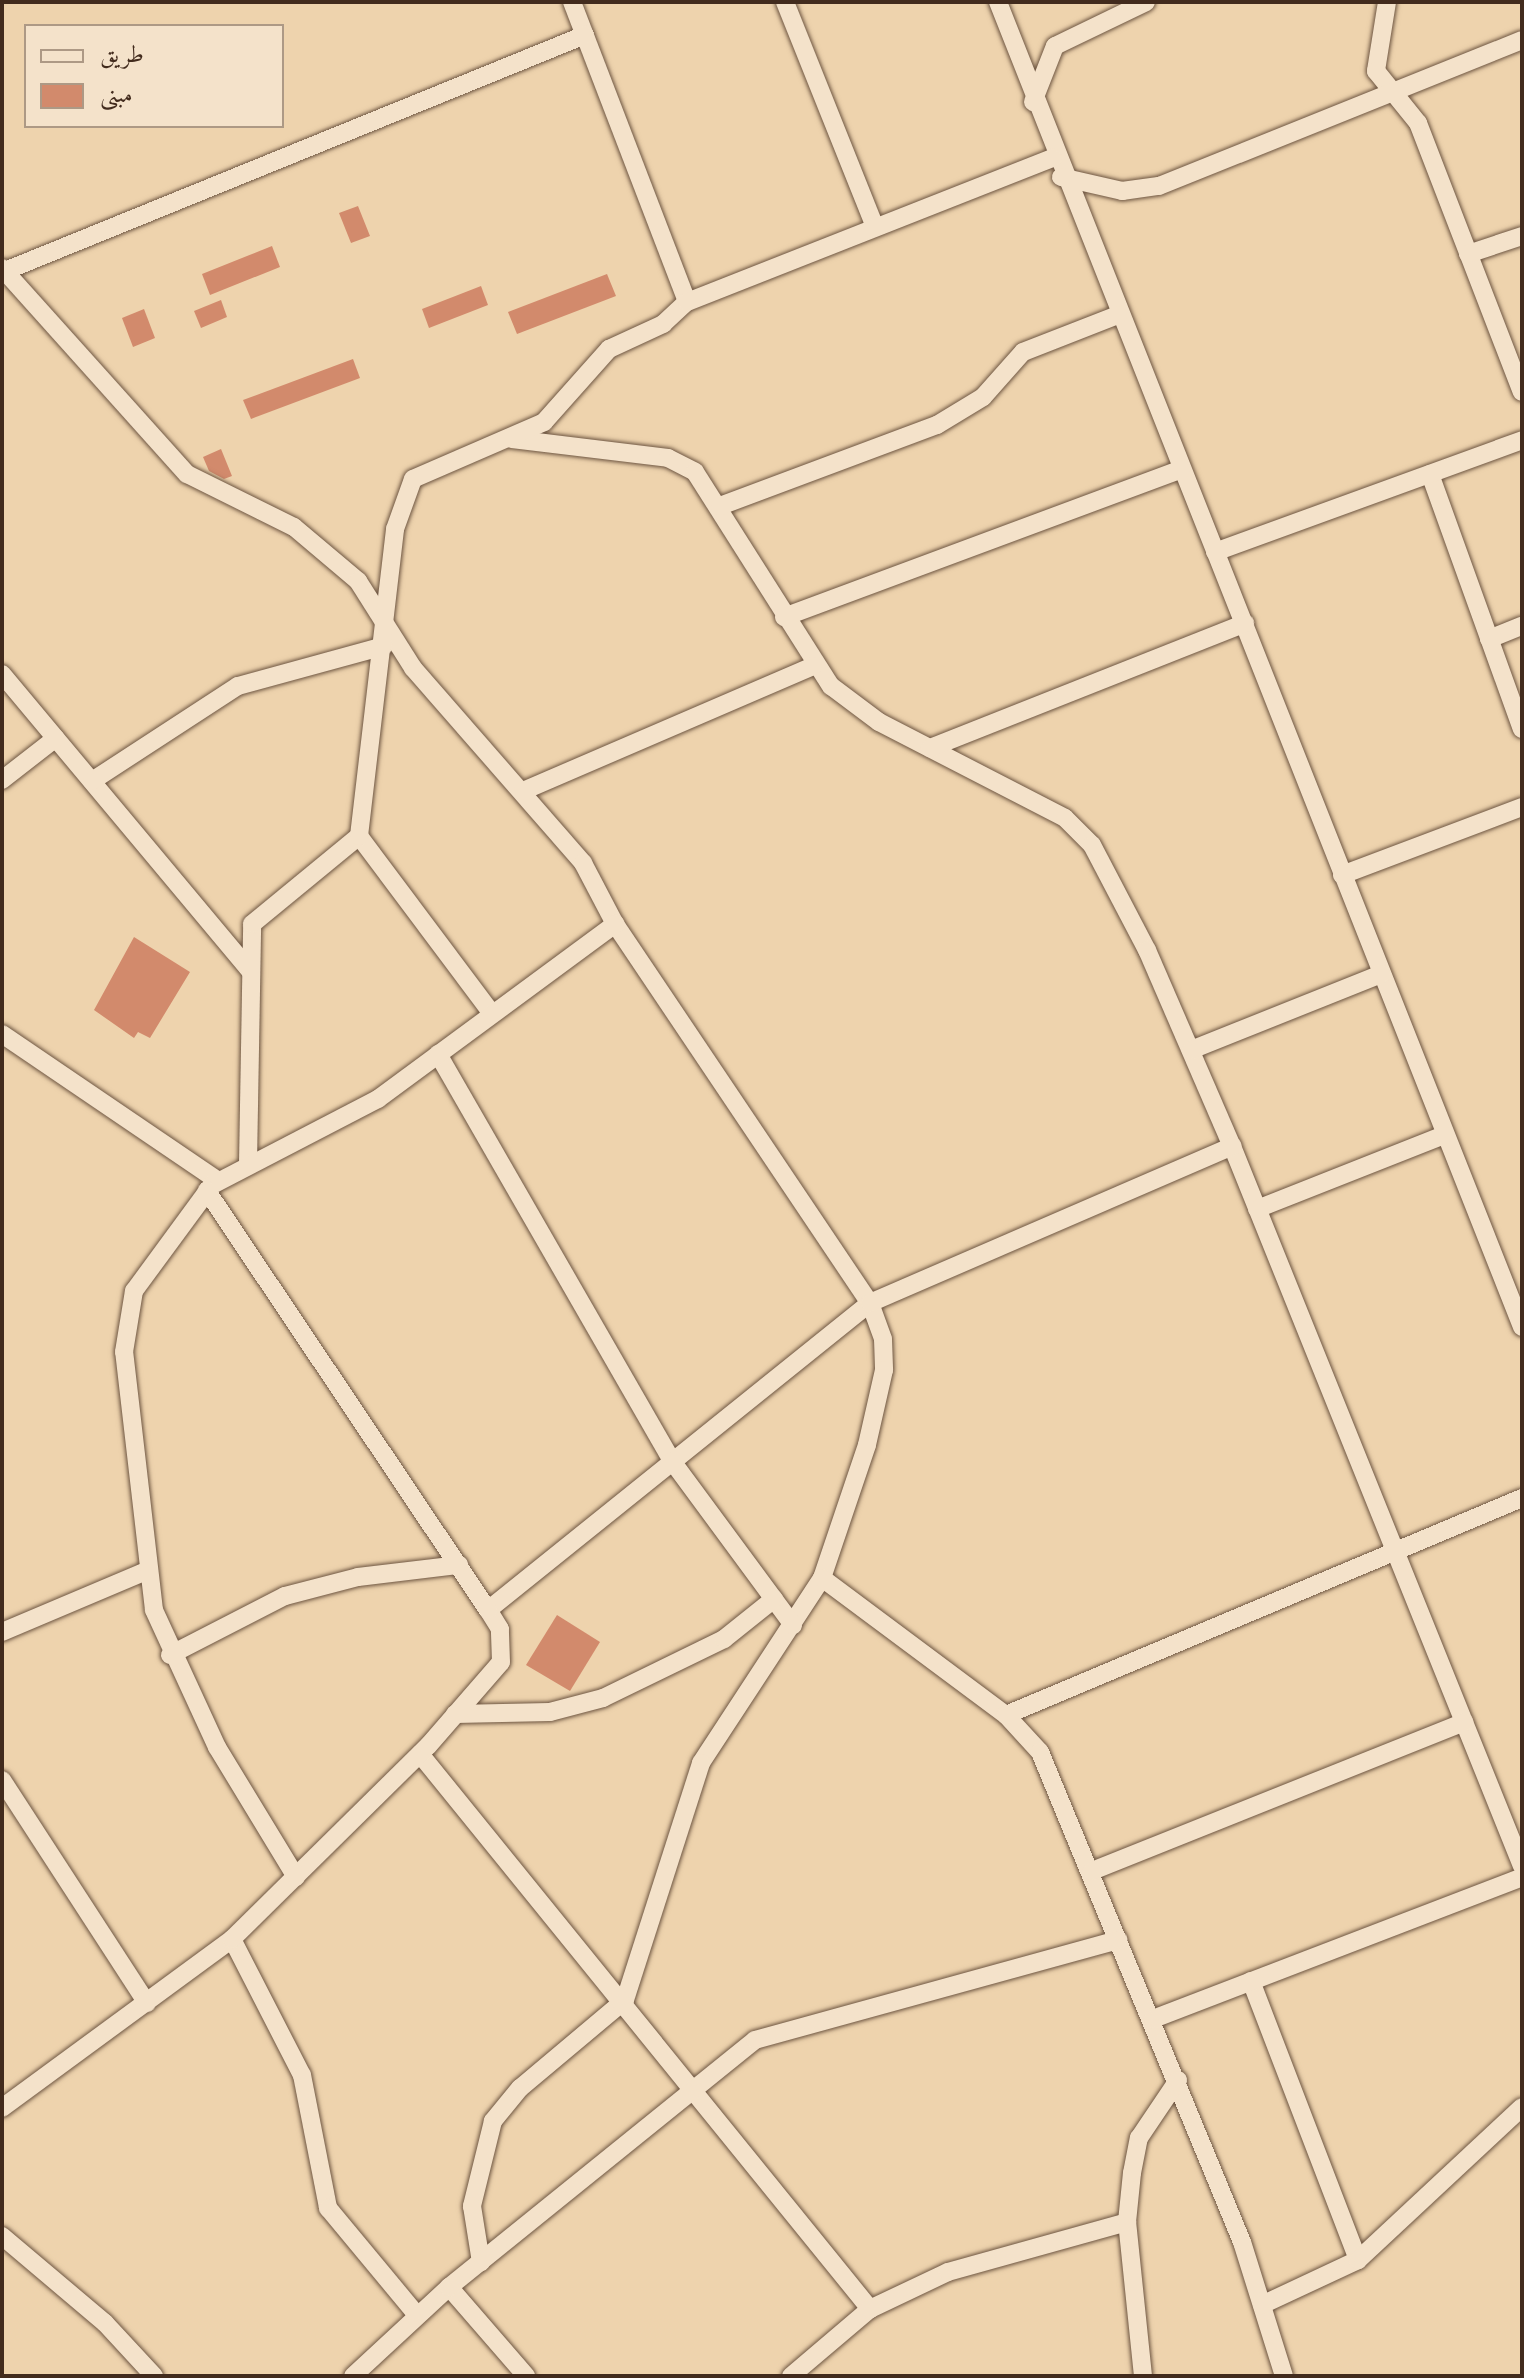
<!DOCTYPE html>
<meta charset="utf-8">
<style>
body{margin:0}
#map{position:relative;width:1524px;height:2378px;overflow:hidden;background:#eed3ad;font-family:"IM FELL Double Pica",Amiri,serif}
div>[style]{position:absolute}
[style*='--x']{left:calc(var(--x)*1px);top:calc(var(--y)*1px);width:calc(var(--w)*1px);rotate:calc(var(--a)*1deg)}
.building>*{inset:0;background:#d28a6c}
.roads{filter:drop-shadow(0 0 2px #6d5541) drop-shadow(0 0 2px #6d5541)}
.minor>*{height:18px;margin:-9px;padding:0 9px;transform-origin:9px;border-radius:9px;background:#f4e2ca}
span{translate:-50% -50%;white-space:nowrap;text-align:center;line-height:1.15;-webkit-text-stroke:6px #f4e2ca;paint-order:stroke}
.frame{position:absolute;inset:0;border:4px solid #422b1d;pointer-events:none}
.legend{position:absolute;left:24px;top:24px;width:260px;height:104px;box-sizing:border-box;background:#f4e2ca;border:2px solid #ad9985;margin:0;padding:10px 14px;list-style:none;font-size:24px;color:#422b1d}
.legend li{display:flex;align-items:center;gap:16px;height:40px}
.legend b{width:40px;border:2px solid #ad9985}
</style>
<div id="map">
<div class="building">
<div style="clip-path:polygon(358px 206px,370px 236px,351px 243px,339px 213px)"></div>
<div style="clip-path:polygon(272px 246px,280px 267px,210px 295px,202px 274px)"></div>
<div style="clip-path:polygon(607px 274px,616px 296px,517px 334px,508px 312px)"></div>
<div style="clip-path:polygon(481px 286px,488px 305px,429px 328px,422px 309px)"></div>
<div style="clip-path:polygon(221px 300px,227px 317px,201px 328px,194px 311px)"></div>
<div style="clip-path:polygon(144px 309px,155px 338px,133px 347px,122px 318px)"></div>
<div style="clip-path:polygon(353px 359px,360px 378px,251px 419px,243px 400px)"></div>
<div style="clip-path:polygon(221px 449px,232px 476px,224px 479px,209px 471px,203px 457px)"></div>
<div style="clip-path:polygon(134px 937px,190px 972px,150px 1038px,138px 1032px,134px 1038px,94px 1010px)"></div>
<div style="clip-path:polygon(557px 1615px,600px 1642px,570px 1691px,526px 1665px)"></div>
</div>
<div class="roads">
<div class="minor">
<div style="--x:572;--y:2;--w:321;--a:69"></div>
<div style="--x:785;--y:2;--w:239;--a:68.2"></div>
<div style="--x:998;--y:2;--w:1425;--a:68.42"></div>
<div style="--x:1387;--y:2;--w:70;--a:99.1"></div>
<div style="--x:1376;--y:71;--w:67;--a:51.1"></div>
<div style="--x:1418;--y:123;--w:288;--a:68.9"></div>
<div style="--x:1033;--y:102;--w:60;--a:-68.6"></div>
<div style="--x:1055;--y:46;--w:101;--a:-25.8"></div>
<div style="--x:1061;--y:177;--w:63;--a:12.9"></div>
<div style="--x:1122;--y:191;--w:37;--a:-8"></div>
<div style="--x:1159;--y:186;--w:391;--a:-21.9"></div>
<div style="--x:1468;--y:254;--w:57;--a:-18.4"></div>
<div style="--x:2;--y:268;--w:277;--a:48.1"></div>
<div style="--x:187;--y:474;--w:119;--a:26.4"></div>
<div style="--x:294;--y:527;--w:84;--a:40.2"></div>
<div style="--x:358;--y:581;--w:103;--a:57.7"></div>
<div style="--x:413;--y:668;--w:259;--a:48.9"></div>
<div style="--x:583;--y:863;--w:69;--a:62.3"></div>
<div style="--x:615;--y:924;--w:457;--a:56.1"></div>
<div style="--x:870;--y:1303;--w:38;--a:70"></div>
<div style="--x:883;--y:1339;--w:31;--a:88"></div>
<div style="--x:884;--y:1370;--w:77;--a:102.8"></div>
<div style="--x:867;--y:1445;--w:140;--a:108.7"></div>
<div style="--x:822;--y:1578;--w:221;--a:123.2"></div>
<div style="--x:701;--y:1763;--w:249;--a:107.8"></div>
<div style="--x:625;--y:2000;--w:137;--a:140"></div>
<div style="--x:520;--y:2088;--w:43;--a:129.3"></div>
<div style="--x:493;--y:2121;--w:88;--a:103.9"></div>
<div style="--x:472;--y:2206;--w:57;--a:80.9"></div>
<div style="--x:5;--y:271;--w:626;--a:-22.14"></div>
<div style="--x:512;--y:439;--w:157;--a:6.9"></div>
<div style="--x:668;--y:458;--w:30;--a:27"></div>
<div style="--x:695;--y:472;--w:254;--a:57.6"></div>
<div style="--x:831;--y:686;--w:60;--a:36.9"></div>
<div style="--x:879;--y:722;--w:209;--a:27.3"></div>
<div style="--x:1065;--y:818;--w:38;--a:45"></div>
<div style="--x:1092;--y:845;--w:119;--a:62.4"></div>
<div style="--x:1147;--y:950;--w:214;--a:66.6"></div>
<div style="--x:1232;--y:1146;--w:776;--a:68.06"></div>
<div style="--x:1430;--y:474;--w:271;--a:70.2"></div>
<div style="--x:720;--y:506;--w:232;--a:-20.5"></div>
<div style="--x:937;--y:425;--w:54;--a:-31.3"></div>
<div style="--x:983;--y:397;--w:60;--a:-48.4"></div>
<div style="--x:1023;--y:352;--w:102;--a:-21.3"></div>
<div style="--x:1215;--y:552;--w:327;--a:-20"></div>
<div style="--x:784;--y:617;--w:424;--a:-20.4"></div>
<div style="--x:1489;--y:639;--w:35;--a:-22"></div>
<div style="--x:2;--y:674;--w:388;--a:50.1"></div>
<div style="--x:930;--y:748;--w:339;--a:-21.6"></div>
<div style="--x:2;--y:780;--w:68;--a:-37.9"></div>
<div style="--x:92;--y:781;--w:174;--a:-33.1"></div>
<div style="--x:238;--y:686;--w:151;--a:-15.3"></div>
<div style="--x:523;--y:791;--w:316;--a:-23.3"></div>
<div style="--x:359;--y:836;--w:222;--a:53.2"></div>
<div style="--x:1342;--y:875;--w:192;--a:-20.7"></div>
<div style="--x:2;--y:1034;--w:261;--a:34.2"></div>
<div style="--x:1191;--y:1050;--w:205;--a:-21.8"></div>
<div style="--x:438;--y:1054;--w:469;--a:60.1"></div>
<div style="--x:672;--y:1461;--w:204;--a:53.6"></div>
<div style="--x:248;--y:1163;--w:239;--a:-89"></div>
<div style="--x:252;--y:924;--w:139;--a:-39.4"></div>
<div style="--x:359;--y:836;--w:309;--a:-83.3"></div>
<div style="--x:395;--y:529;--w:53;--a:-70.2"></div>
<div style="--x:413;--y:479;--w:143;--a:-23.5"></div>
<div style="--x:544;--y:422;--w:98;--a:-48.3"></div>
<div style="--x:609;--y:349;--w:60;--a:-24.8"></div>
<div style="--x:663;--y:324;--w:33;--a:-43"></div>
<div style="--x:687;--y:302;--w:393;--a:-21.5"></div>
<div style="--x:1257;--y:1209;--w:201;--a:-21.6"></div>
<div style="--x:822;--y:1578;--w:229;--a:36.7"></div>
<div style="--x:1006;--y:1715;--w:50;--a:47.4"></div>
<div style="--x:1040;--y:1752;--w:530;--a:67.6"></div>
<div style="--x:1242;--y:2242;--w:140;--a:72.6"></div>
<div style="--x:488;--y:1610;--w:490;--a:-38.8"></div>
<div style="--x:870;--y:1303;--w:395;--a:-23.4"></div>
<div style="--x:2;--y:1632;--w:154;--a:-22.9"></div>
<div style="--x:170;--y:1655;--w:129;--a:-27.2"></div>
<div style="--x:285;--y:1596;--w:75;--a:-14.6"></div>
<div style="--x:358;--y:1577;--w:102;--a:-6.8"></div>
<div style="--x:455;--y:1714;--w:95;--a:-1.2"></div>
<div style="--x:550;--y:1712;--w:55;--a:-14.8"></div>
<div style="--x:603;--y:1698;--w:135;--a:-26"></div>
<div style="--x:724;--y:1639;--w:64;--a:-38.7"></div>
<div style="--x:1006;--y:1715;--w:560;--a:-22.81"></div>
<div style="--x:420;--y:1754;--w:715;--a:50.96"></div>
<div style="--x:2;--y:1780;--w:266;--a:57"></div>
<div style="--x:1092;--y:1871;--w:401;--a:-21.8"></div>
<div style="--x:296;--y:1877;--w:152;--a:-121.3"></div>
<div style="--x:217;--y:1747;--w:151;--a:-114.7"></div>
<div style="--x:154;--y:1610;--w:260;--a:-96.6"></div>
<div style="--x:124;--y:1352;--w:62;--a:-80.7"></div>
<div style="--x:134;--y:1291;--w:132;--a:-53.7"></div>
<div style="--x:212;--y:1185;--w:187;--a:-27.4"></div>
<div style="--x:378;--y:1099;--w:295;--a:-36.4"></div>
<div style="--x:232;--y:1939;--w:153;--a:62.8"></div>
<div style="--x:302;--y:2075;--w:136;--a:78.9"></div>
<div style="--x:328;--y:2208;--w:138;--a:50.3"></div>
<div style="--x:1251;--y:1981;--w:299;--a:69"></div>
<div style="--x:1358;--y:2260;--w:106;--a:154.9"></div>
<div style="--x:1153;--y:2019;--w:395;--a:-21"></div>
<div style="--x:2;--y:2108;--w:285;--a:-36.3"></div>
<div style="--x:232;--y:1939;--w:275;--a:-44.6"></div>
<div style="--x:428;--y:1746;--w:111;--a:-49"></div>
<div style="--x:501;--y:1662;--w:33;--a:-92"></div>
<div style="--x:500;--y:1629;--w:22;--a:-122"></div>
<div style="--x:488;--y:1610;--w:505;--a:-123.85"></div>
<div style="--x:2;--y:2236;--w:135;--a:40.2"></div>
<div style="--x:105;--y:2323;--w:72;--a:47.2"></div>
<div style="--x:1358;--y:2260;--w:224;--a:-43"></div>
<div style="--x:449;--y:2287;--w:118;--a:49.1"></div>
<div style="--x:353;--y:2376;--w:131;--a:-42.8"></div>
<div style="--x:449;--y:2287;--w:393;--a:-38.9"></div>
<div style="--x:755;--y:2040;--w:377;--a:-15.4"></div>
<div style="--x:791;--y:2376;--w:104;--a:-40.3"></div>
<div style="--x:870;--y:2309;--w:86;--a:-25.4"></div>
<div style="--x:948;--y:2272;--w:186;--a:-15.6"></div>
<div style="--x:1143;--y:2376;--w:155;--a:-95.9"></div>
<div style="--x:1127;--y:2222;--w:49;--a:-84.2"></div>
<div style="--x:1132;--y:2173;--w:36;--a:-79"></div>
<div style="--x:1139;--y:2138;--w:70;--a:-56.1"></div>
</div>
</div>
<div class="frame"></div>
<ul class="legend">
<li><b style="height:10px;background:#f4e2ca"></b>طريق</li>
<li><b style="height:22px;background:#d28a6c"></b>مبنى</li>
</ul>
</div>
